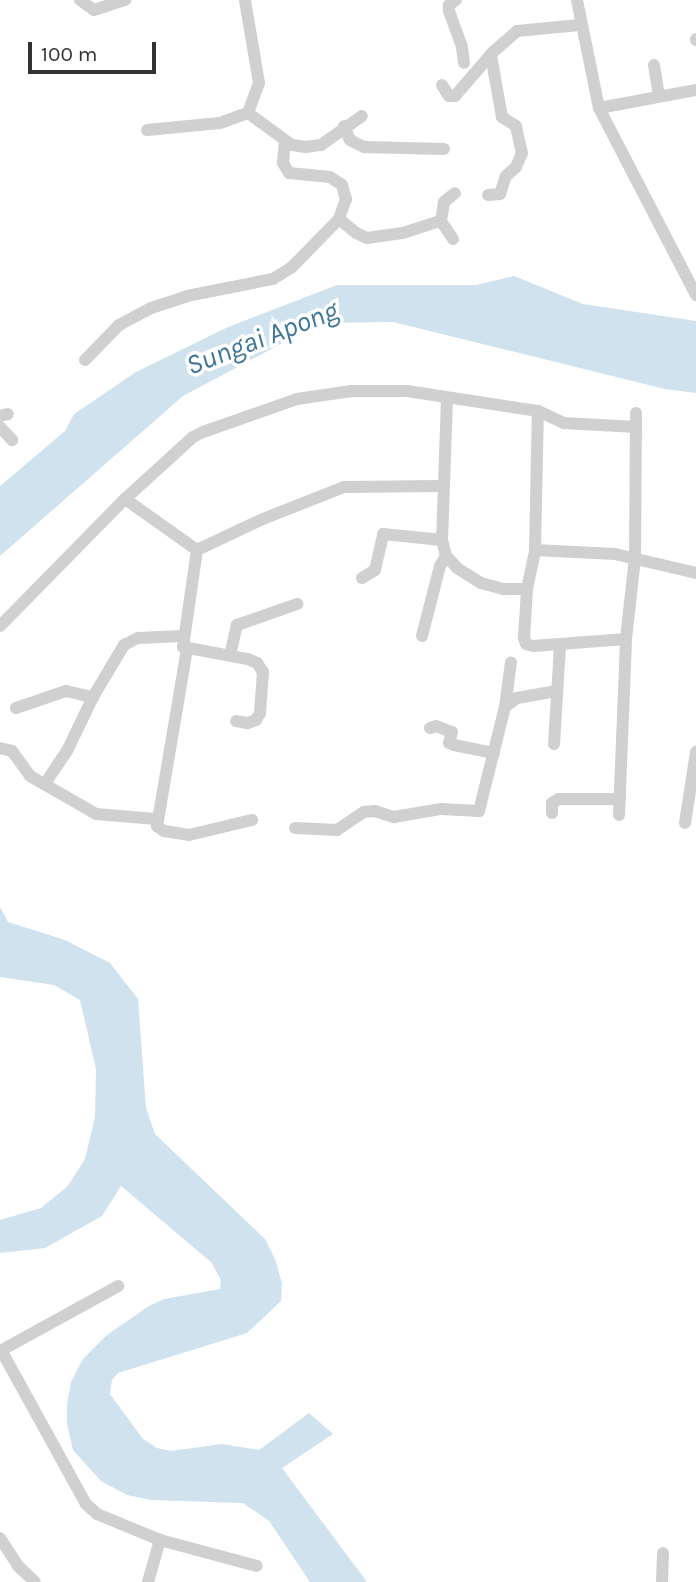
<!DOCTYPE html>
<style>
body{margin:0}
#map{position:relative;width:696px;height:1582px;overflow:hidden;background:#fff;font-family:Karla,sans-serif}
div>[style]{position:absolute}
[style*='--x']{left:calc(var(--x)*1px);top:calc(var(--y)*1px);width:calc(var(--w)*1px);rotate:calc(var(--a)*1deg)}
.water>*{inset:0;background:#cfe2ee}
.minor>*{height:12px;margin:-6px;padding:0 6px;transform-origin:6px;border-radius:6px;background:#d0d0d0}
span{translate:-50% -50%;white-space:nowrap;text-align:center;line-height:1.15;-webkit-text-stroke:7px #fff;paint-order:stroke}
.water-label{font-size:28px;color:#3f7597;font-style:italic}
.scale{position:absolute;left:28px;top:42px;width:128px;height:32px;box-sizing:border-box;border:4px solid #333;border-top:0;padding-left:9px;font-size:21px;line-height:24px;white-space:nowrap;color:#333;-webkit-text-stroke:5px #fff;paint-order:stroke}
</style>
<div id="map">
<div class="water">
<div style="clip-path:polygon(514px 276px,583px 304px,696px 321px,696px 393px,665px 389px,393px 322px,320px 323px,183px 396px,0 556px,0 486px,65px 431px,74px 414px,136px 372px,228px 327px,337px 285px,476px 285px)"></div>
<div style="clip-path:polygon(0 907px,8px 922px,65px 940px,110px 963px,138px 999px,146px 1108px,155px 1134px,265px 1239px,275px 1259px,282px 1283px,281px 1301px,247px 1333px,118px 1373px,112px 1380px,110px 1394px,143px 1439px,157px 1448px,171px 1451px,222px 1444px,259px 1450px,309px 1413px,333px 1434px,282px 1468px,367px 1582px,310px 1582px,269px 1521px,243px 1503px,151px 1500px,127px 1495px,101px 1481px,73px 1450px,67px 1424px,67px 1404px,71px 1382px,83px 1359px,107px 1335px,149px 1306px,164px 1299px,220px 1289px,221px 1280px,211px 1262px,121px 1186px,102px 1216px,45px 1248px,0 1253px,0 1220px,41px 1208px,67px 1187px,85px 1159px,95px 1117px,96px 1069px,80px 1000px,54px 985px,0 977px)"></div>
</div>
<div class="minor">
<div style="--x:80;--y:0;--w:17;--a:36"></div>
<div style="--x:94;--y:10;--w:33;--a:-18"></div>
<div style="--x:456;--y:0;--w:9;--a:144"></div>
<div style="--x:449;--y:5;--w:6;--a:90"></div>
<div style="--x:449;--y:11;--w:38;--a:70"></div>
<div style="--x:462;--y:47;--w:16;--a:83"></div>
<div style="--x:577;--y:0;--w:110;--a:78.5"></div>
<div style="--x:599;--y:108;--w:211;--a:62.6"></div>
<div style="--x:696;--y:39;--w:1;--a:90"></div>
<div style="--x:654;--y:65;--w:32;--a:81"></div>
<div style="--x:442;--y:85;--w:13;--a:58"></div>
<div style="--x:449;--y:96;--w:6;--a:0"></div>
<div style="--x:455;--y:96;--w:58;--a:-49.2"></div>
<div style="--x:493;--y:52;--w:32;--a:-41"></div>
<div style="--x:517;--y:31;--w:63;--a:-5.4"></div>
<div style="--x:599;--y:108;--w:99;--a:-10.5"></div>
<div style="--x:248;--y:113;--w:54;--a:36"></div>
<div style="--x:292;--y:145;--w:14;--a:8"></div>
<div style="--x:306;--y:147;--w:15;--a:-8"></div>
<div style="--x:321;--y:145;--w:50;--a:-35.3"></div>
<div style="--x:344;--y:126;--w:15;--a:67"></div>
<div style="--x:350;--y:140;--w:16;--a:27"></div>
<div style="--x:364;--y:147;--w:80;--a:1.4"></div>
<div style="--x:147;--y:130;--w:73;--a:-5.5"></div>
<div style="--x:220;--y:123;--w:30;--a:-20"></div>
<div style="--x:248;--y:113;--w:32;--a:-70"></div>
<div style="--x:259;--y:83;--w:84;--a:-99.6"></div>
<div style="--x:488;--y:195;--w:12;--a:-5"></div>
<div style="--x:500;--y:194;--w:19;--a:-72"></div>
<div style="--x:506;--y:176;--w:13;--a:-42"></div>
<div style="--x:516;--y:167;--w:15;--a:-67"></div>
<div style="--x:522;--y:153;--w:28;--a:-103"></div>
<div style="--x:516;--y:126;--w:17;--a:-147"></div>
<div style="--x:502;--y:117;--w:63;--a:-100.1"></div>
<div style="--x:339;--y:219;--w:22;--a:39"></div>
<div style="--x:356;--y:233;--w:12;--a:24"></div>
<div style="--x:367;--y:238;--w:36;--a:-8"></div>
<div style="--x:403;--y:233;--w:40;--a:-18"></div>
<div style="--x:453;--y:239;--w:22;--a:-124"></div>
<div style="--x:441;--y:221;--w:19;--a:-81"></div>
<div style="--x:444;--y:202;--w:14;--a:-39"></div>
<div style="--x:85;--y:360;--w:49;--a:-45.8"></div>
<div style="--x:119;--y:325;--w:36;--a:-28"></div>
<div style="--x:151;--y:308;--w:38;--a:-18"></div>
<div style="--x:187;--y:296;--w:88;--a:-11.2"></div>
<div style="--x:273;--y:279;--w:22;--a:-32"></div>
<div style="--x:292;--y:267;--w:67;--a:-45.6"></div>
<div style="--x:339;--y:219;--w:21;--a:-71"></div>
<div style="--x:346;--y:199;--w:15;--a:-106"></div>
<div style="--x:342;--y:185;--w:14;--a:-146"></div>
<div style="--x:330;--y:177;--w:41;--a:-174.4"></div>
<div style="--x:289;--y:173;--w:12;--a:-121"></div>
<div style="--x:283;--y:163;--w:22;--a:-85"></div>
<div style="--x:447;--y:398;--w:142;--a:92"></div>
<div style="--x:442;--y:540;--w:16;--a:76"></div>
<div style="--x:446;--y:556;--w:16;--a:47"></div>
<div style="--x:457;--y:568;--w:28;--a:32"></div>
<div style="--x:481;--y:583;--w:24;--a:15"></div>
<div style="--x:504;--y:589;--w:23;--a:0"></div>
<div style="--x:0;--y:416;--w:8;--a:-14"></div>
<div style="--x:0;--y:427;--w:18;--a:47"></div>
<div style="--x:125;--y:499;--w:88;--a:35.3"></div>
<div style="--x:197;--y:550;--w:73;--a:-25.2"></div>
<div style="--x:263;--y:519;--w:87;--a:-21.6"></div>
<div style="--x:344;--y:487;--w:98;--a:-0.6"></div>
<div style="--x:197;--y:550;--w:98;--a:98.2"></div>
<div style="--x:183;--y:647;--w:66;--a:10.5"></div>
<div style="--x:248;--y:659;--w:10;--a:24"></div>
<div style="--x:257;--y:663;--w:11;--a:56"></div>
<div style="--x:263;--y:672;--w:41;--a:94.2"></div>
<div style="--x:260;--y:713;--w:8;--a:120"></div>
<div style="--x:256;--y:720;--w:9;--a:159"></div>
<div style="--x:248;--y:723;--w:12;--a:-171"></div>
<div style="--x:535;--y:550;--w:80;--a:2.9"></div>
<div style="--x:615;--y:554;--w:83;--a:13.2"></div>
<div style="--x:362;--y:578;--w:15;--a:-32"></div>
<div style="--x:375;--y:570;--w:37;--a:-77"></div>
<div style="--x:383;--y:534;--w:59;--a:5.8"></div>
<div style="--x:0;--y:626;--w:178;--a:-45.5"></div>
<div style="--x:125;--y:499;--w:92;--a:-42.4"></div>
<div style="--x:193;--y:437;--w:11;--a:-27"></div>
<div style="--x:203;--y:432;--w:100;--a:-19.3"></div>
<div style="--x:297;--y:399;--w:55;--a:-8.4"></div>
<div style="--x:351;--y:391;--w:56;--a:0"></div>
<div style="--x:407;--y:391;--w:133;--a:8.7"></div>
<div style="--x:422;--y:636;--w:72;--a:-75.6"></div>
<div style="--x:440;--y:566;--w:12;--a:-59"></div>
<div style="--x:626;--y:639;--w:93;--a:175.7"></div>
<div style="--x:533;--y:646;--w:7;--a:-164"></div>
<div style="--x:526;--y:644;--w:6;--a:-108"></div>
<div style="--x:524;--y:638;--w:49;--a:-86.5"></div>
<div style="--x:527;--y:589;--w:40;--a:-78"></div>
<div style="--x:535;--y:550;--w:139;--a:-88.8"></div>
<div style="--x:538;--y:411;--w:29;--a:25"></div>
<div style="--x:564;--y:423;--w:72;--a:3.2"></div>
<div style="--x:187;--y:649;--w:180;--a:99.6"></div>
<div style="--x:157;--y:826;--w:9;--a:36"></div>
<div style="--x:164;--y:831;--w:25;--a:9"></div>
<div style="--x:189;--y:835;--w:65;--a:-13.4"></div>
<div style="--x:230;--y:655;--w:31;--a:-77"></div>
<div style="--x:237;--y:625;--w:64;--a:-19.3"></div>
<div style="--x:505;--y:707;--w:15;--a:-37"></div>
<div style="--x:517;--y:698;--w:39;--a:-10"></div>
<div style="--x:16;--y:708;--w:53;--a:-18.8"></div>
<div style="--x:66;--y:691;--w:28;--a:13"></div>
<div style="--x:430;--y:728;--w:6;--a:-18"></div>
<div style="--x:436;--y:726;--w:17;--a:21"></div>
<div style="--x:452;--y:732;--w:11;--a:105"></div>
<div style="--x:449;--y:743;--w:5;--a:22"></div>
<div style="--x:454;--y:745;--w:41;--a:11.3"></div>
<div style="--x:554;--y:744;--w:98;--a:-86.5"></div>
<div style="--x:0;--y:748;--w:12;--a:14"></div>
<div style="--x:12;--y:751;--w:31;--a:54"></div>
<div style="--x:30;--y:776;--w:76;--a:29.9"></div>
<div style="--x:96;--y:814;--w:60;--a:4.8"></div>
<div style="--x:46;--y:782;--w:37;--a:-56"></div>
<div style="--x:67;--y:751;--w:60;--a:-64.3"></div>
<div style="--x:93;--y:697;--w:61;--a:-59.2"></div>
<div style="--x:124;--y:645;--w:16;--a:-27"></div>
<div style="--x:138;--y:638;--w:45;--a:-2.5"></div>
<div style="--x:552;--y:813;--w:10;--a:-90"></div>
<div style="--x:552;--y:803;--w:8;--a:-30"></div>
<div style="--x:559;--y:799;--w:61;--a:0"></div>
<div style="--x:619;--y:815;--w:176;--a:-87.7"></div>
<div style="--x:626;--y:639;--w:81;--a:-83.7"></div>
<div style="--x:635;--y:558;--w:145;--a:-89.6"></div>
<div style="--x:685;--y:823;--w:72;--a:-81.2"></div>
<div style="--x:295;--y:828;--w:42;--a:2.7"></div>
<div style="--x:337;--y:830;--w:32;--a:-34"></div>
<div style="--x:364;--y:812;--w:11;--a:-5"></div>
<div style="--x:375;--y:811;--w:20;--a:18"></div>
<div style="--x:394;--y:817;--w:48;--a:-9.7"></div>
<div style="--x:441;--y:809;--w:38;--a:3"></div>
<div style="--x:479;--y:811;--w:107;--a:-76"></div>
<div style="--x:505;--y:707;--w:45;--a:-82.4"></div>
<div style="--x:1;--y:1350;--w:176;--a:61.1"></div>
<div style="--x:86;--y:1504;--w:15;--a:42"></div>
<div style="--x:97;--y:1514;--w:68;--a:22.4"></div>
<div style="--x:160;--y:1540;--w:100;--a:15"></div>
<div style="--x:0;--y:1351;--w:135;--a:-28.8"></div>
<div style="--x:0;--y:1538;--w:33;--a:57"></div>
<div style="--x:18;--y:1566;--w:23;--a:43"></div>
<div style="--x:148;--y:1582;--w:44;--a:-74.1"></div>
<div style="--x:662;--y:1582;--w:29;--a:-88"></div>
</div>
<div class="water-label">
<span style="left:262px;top:338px;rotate:-21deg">Sungai Apong</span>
</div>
<div class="scale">100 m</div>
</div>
